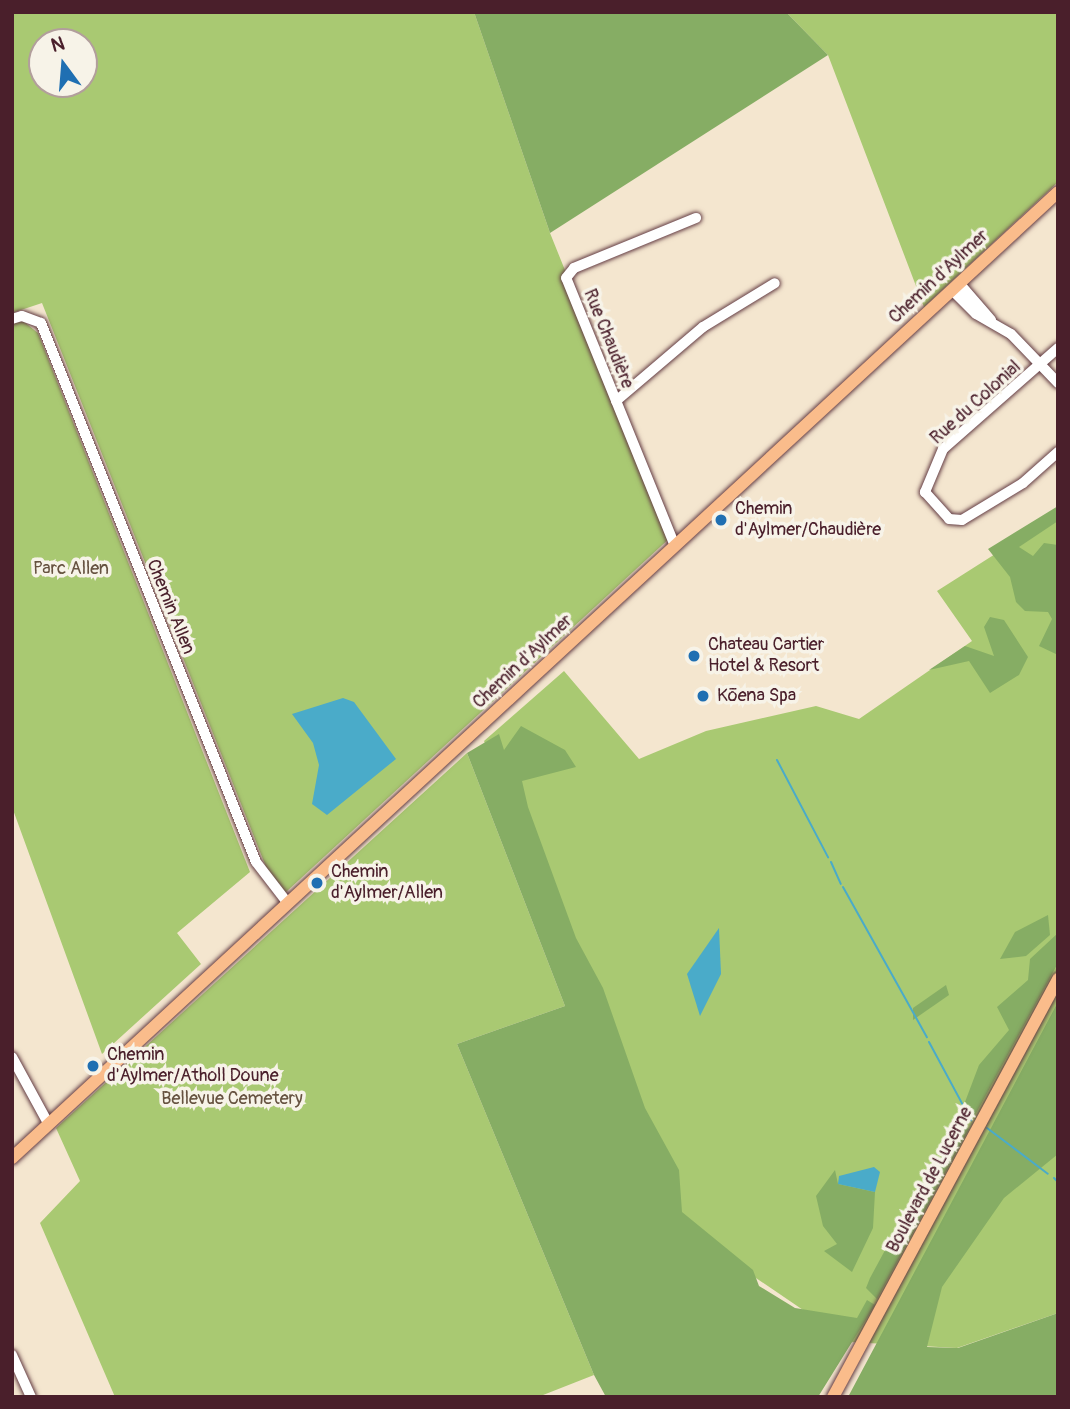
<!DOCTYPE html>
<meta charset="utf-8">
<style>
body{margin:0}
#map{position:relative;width:1070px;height:1409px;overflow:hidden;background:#f4e6cf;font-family:Pangolin,sans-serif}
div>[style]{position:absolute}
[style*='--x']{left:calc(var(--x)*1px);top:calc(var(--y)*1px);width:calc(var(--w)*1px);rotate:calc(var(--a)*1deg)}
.green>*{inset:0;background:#a9c972}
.forest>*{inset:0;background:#86ad64}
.water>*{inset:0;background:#4aabc9}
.stream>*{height:2px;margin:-1px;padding:0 1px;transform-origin:1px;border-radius:1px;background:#4aabc9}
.roads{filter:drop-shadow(0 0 2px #643d44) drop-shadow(0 0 2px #643d44)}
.minor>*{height:10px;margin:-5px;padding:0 5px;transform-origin:5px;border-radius:5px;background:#fff}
.major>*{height:12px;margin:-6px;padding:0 6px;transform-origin:6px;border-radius:6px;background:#fabc8b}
.dots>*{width:19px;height:19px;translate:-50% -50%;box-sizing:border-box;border:4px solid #f7f3e8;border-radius:50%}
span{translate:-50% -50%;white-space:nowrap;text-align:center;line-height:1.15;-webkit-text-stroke:7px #f7f3e8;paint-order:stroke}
.street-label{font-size:18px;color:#4a1f2b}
.poi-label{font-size:18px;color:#4a1f2b}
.left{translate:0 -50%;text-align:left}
.park-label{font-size:18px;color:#665240}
.frame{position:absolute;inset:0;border:14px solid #4a1f2b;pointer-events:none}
.north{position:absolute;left:28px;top:28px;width:70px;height:70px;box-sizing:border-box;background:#f7f3e8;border:2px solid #b29e9c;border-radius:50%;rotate:344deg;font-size:19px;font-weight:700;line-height:28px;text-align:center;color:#4a1f2b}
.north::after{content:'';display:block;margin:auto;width:24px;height:32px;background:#1f6fb2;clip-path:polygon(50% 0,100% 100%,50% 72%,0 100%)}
</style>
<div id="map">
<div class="green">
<div style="clip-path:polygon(evenodd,12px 12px,474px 12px,550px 233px,672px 536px,286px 892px,274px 887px,42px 303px,12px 313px,12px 12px,42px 42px,84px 42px,84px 84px,42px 84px,42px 42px)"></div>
<div style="clip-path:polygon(786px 12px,1058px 12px,1058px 182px,924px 307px,828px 55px)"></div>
<div style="clip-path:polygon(23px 321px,38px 333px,250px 872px,177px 933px,201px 964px,102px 1054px,12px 807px,12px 323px)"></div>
<div style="clip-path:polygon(1058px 514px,1058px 1313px,957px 1348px,850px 1342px,684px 1229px,484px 741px,564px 671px,639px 759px,706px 731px,816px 706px,859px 719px,972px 641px,937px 591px)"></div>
<div style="clip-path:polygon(467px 753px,565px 1006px,457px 1044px,594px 1375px,538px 1397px,115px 1397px,40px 1223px,80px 1181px,56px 1128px)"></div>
</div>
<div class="forest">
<div style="clip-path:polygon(474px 12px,786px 12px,828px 55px,550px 233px)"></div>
<div style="clip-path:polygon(1058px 506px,1058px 521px,1019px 547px,1033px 556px,1044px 543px,1058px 545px,1058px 655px,1039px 646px,1052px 619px,1048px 612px,1025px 611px,1016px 602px,1010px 577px,988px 549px)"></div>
<div style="clip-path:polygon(990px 617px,1004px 620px,1028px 657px,1019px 675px,990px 693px,969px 661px,929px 670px,965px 646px,994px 656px,984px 627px)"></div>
<div style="clip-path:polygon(521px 726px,565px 750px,576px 767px,522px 781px,528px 807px,576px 938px,603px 988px,645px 1108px,679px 1170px,682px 1212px,753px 1270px,759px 1286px,795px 1308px,857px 1318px,867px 1300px,875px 1305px,818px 1397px,606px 1397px,594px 1375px,457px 1044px,565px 1006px,467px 753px,499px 734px,504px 750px)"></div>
<div style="clip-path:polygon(1048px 915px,1050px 935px,1026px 956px,1000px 959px,1015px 932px)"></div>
<div style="clip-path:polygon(1058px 933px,1058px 963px,974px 1117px,965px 1102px,979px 1065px,1009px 1030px,997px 1007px,1028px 980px,1030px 959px)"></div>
<div style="clip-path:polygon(946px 985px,949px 995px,913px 1020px,913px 1008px)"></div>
<div style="clip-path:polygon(1058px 1002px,1058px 1154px,1004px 1198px,942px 1287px,927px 1347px,958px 1348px,1058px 1313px,1058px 1397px,848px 1397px)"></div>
<div style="clip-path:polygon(962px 1123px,969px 1129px,877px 1299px,866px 1288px,870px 1278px,916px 1193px,960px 1136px)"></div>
<div style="clip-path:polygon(835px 1170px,838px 1184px,875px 1192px,873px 1228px,852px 1272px,824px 1251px,837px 1244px,823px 1226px,816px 1196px)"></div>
</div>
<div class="water">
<div style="clip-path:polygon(343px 698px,354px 702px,396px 759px,327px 815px,312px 804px,319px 765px,313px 743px,292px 714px)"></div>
<div style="clip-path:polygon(719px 928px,721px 974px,700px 1016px,687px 974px)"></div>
<div style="clip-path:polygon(874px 1167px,880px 1172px,875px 1192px,838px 1184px,839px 1176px)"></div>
</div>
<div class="stream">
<div style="--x:777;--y:760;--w:110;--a:62.3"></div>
<div style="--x:831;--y:862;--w:24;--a:66"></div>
<div style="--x:843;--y:887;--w:172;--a:60.8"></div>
<div style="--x:929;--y:1042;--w:89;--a:61.7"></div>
<div style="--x:987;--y:1128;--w:76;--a:37"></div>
<div style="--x:1054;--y:1178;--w:6;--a:45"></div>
</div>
<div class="roads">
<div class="minor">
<div style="--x:959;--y:283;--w:49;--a:49.1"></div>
<div style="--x:952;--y:290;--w:34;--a:45"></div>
<div style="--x:976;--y:314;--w:40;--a:29.7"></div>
<div style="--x:1011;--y:334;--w:68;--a:46.2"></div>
<div style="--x:12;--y:319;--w:10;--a:-17"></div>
<div style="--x:22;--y:316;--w:20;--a:20"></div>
<div style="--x:41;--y:323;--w:580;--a:68.25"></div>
<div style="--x:256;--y:862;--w:49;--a:52.4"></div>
<div style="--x:1058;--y:348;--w:153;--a:138.7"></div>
<div style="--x:943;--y:449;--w:47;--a:112.7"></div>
<div style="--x:925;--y:492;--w:36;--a:48"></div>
<div style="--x:949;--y:519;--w:13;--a:4"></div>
<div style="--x:962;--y:520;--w:71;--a:-31.2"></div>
<div style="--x:1023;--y:483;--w:47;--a:-41.5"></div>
<div style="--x:616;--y:401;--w:114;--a:-40.4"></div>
<div style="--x:703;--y:327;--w:84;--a:-31.4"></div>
<div style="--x:675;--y:546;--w:289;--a:-112.1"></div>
<div style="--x:566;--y:278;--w:13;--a:-51"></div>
<div style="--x:574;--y:268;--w:132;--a:-22.3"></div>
<div style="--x:12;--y:1057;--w:77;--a:61.4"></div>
<div style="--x:12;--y:1355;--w:46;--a:65.7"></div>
</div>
<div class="major">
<div style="--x:12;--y:1158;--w:1424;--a:-42.72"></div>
<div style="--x:833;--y:1397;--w:475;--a:-61.7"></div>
</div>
</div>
<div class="dots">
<div style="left:721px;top:520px;background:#1f6fb2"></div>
<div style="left:694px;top:656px;background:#1f6fb2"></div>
<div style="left:703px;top:696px;background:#1f6fb2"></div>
<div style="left:317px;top:883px;background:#1f6fb2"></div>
<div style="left:93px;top:1066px;background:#1f6fb2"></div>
</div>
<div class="street-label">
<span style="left:939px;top:277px;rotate:-43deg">Chemin d'Aylmer</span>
<span style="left:608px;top:339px;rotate:68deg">Rue Chaudière</span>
<span style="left:976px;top:403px;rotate:-42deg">Rue du Colonial</span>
<span style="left:170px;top:607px;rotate:68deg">Chemin Allen</span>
<span style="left:523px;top:662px;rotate:-43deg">Chemin d'Aylmer</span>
<span style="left:930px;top:1180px;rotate:-62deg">Boulevard de Lucerne</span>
</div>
<div class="poi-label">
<span class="left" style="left:735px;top:520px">Chemin<br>d'Aylmer/Chaudière</span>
<span class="left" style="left:708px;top:656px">Chateau Cartier<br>Hotel &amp; Resort</span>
<span class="left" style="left:717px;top:696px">Kōena Spa</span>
<span class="left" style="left:331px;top:883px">Chemin<br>d'Aylmer/Allen</span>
<span class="left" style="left:107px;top:1066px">Chemin<br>d'Aylmer/Atholl Doune</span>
</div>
<div class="park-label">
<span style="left:71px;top:569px">Parc Allen</span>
<span style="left:232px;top:1099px">Bellevue Cemetery</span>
</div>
<div class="frame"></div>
<div class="north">N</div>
</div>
